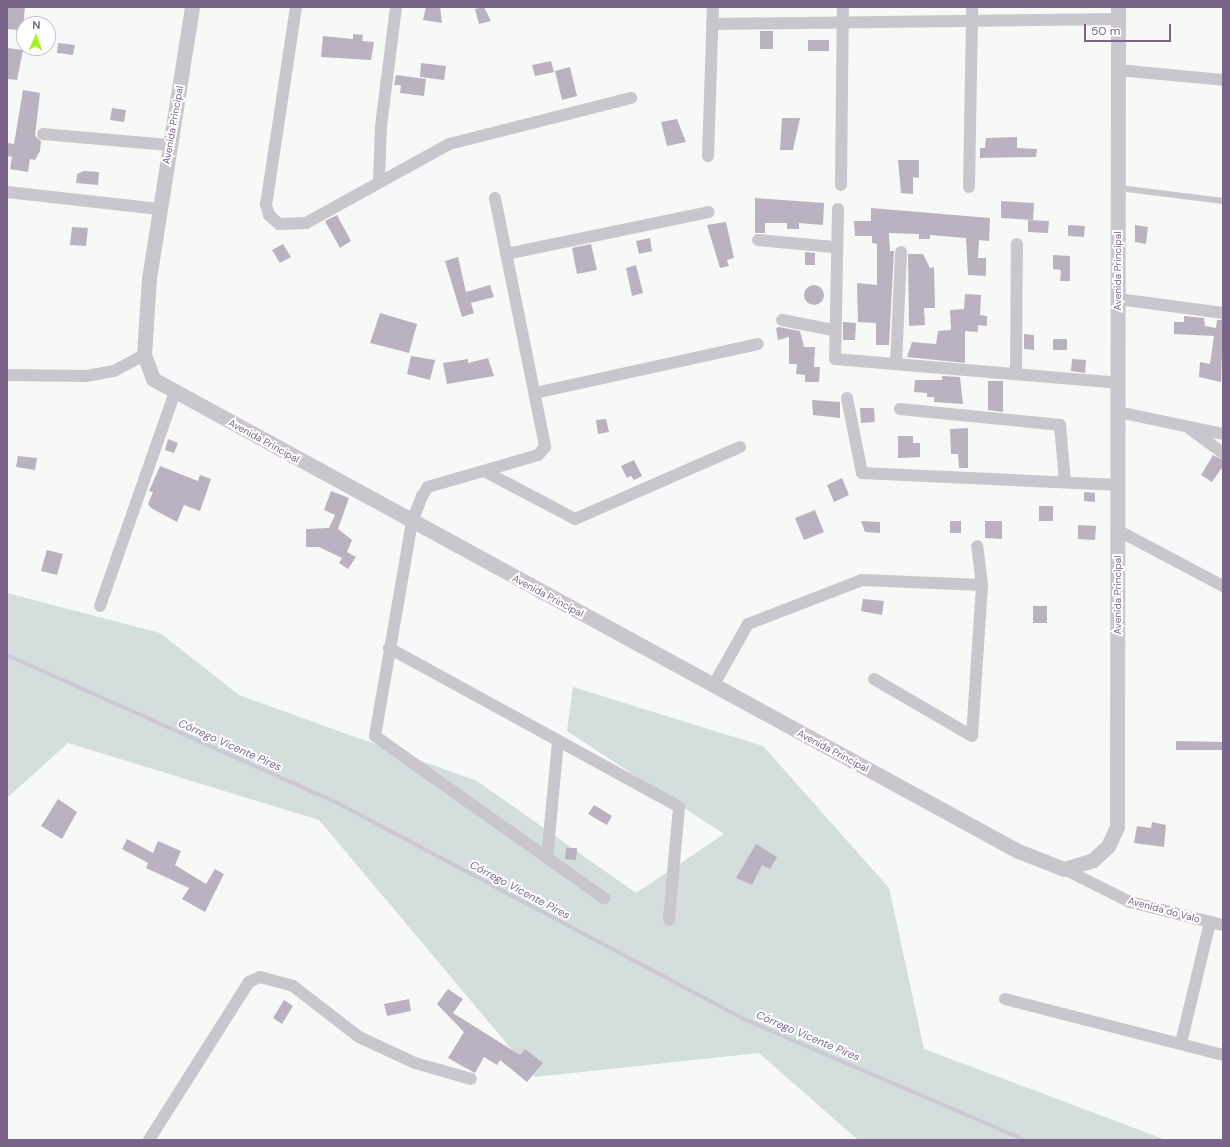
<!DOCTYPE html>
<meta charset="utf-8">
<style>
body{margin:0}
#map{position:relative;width:1230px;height:1147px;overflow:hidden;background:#f6f9f6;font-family:"DM Sans",sans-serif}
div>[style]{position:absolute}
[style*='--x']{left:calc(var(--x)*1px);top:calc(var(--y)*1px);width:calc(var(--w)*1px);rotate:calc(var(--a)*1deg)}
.green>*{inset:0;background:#d4dedd}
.stream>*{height:3.5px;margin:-1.75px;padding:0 1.75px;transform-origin:1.75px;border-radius:1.75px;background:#cdc8d5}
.building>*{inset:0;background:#bab2c1}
.round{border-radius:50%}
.service>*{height:6px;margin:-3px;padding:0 3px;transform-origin:3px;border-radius:3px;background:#cac6ce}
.minor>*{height:12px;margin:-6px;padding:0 6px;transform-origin:6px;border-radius:6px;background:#cac6ce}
.tertiary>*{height:15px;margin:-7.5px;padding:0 7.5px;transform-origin:7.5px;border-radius:7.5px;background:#cac6ce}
span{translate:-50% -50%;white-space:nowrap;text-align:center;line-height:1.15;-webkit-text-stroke:4px #fff;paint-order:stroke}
.street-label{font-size:10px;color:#7a648a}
.water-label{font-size:11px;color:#7b6a94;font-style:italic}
.frame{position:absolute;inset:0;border:8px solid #7a648a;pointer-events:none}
.north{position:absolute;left:16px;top:16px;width:40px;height:40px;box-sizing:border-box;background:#fff;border:1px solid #cac1d0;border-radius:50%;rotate:2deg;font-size:11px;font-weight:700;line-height:16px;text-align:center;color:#7a648a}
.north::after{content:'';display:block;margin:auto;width:14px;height:18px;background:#a3f519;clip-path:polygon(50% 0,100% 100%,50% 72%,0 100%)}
.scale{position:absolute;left:1084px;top:24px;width:87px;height:18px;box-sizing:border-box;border:2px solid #7a648a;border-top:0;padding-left:5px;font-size:12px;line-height:14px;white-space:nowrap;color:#7a648a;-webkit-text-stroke:3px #fff;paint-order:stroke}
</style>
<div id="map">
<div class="green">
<div style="clip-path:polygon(7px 593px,160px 633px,239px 695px,477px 781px,636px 893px,724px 834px,567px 731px,573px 687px,763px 746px,889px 888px,924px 1049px,1166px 1140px,858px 1140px,759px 1053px,535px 1077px,319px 820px,68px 743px,7px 798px)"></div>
</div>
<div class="stream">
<div style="--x:7;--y:655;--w:363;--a:24.1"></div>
<div style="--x:338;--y:803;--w:460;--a:28"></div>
<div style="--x:744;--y:1019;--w:306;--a:23.3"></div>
</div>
<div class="building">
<div style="clip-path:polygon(7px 7px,25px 7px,23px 27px,18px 30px,7px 29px)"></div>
<div style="clip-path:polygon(426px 7px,440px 7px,442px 23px,423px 20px)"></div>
<div style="clip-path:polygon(484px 7px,491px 21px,479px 24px,475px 9px)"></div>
<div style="clip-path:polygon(760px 31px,773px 31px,773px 49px,760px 49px)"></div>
<div style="clip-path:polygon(353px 34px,363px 35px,362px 41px,374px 42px,371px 60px,321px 57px,323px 36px,353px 39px)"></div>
<div style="clip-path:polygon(808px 40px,829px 40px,829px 51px,808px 51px)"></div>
<div style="clip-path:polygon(58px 43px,75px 45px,73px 55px,57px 53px)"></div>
<div style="clip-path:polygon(7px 48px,23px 50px,17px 80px,8px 79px)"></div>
<div style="clip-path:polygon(551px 61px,554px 72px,535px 76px,532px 65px)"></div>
<div style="clip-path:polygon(421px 63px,446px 66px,444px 80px,420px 77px)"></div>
<div style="clip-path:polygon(570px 67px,577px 96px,562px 100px,555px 71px)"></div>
<div style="clip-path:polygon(396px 75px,426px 79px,424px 96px,400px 93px,401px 85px,394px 85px)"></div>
<div style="clip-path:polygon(23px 90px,40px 93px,35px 136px,41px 141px,40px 151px,35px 160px,30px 159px,28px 172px,10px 169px,12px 157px,7px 156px,7px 143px,14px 144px)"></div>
<div style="clip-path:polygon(112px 108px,126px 110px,124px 122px,110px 120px)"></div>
<div style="clip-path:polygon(782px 118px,800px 118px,793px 150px,780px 150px)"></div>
<div style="clip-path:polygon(677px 119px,686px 142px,667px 146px,661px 122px)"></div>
<div style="clip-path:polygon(1017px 137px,1017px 148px,1037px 149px,1036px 157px,980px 158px,980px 148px,985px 148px,986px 138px)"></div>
<div style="clip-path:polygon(898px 160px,919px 160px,919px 178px,913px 177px,913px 194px,901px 193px)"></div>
<div style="clip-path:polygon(84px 171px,99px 172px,98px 185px,76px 183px,77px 174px)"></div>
<div style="clip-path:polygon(755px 198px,824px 203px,823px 225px,799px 223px,799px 229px,787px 229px,787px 223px,765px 223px,765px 233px,755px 233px)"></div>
<div style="clip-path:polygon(1001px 201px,1034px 203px,1033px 220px,1001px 218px)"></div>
<div style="clip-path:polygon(871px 208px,990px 218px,989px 241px,979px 240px,978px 258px,986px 258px,986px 276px,968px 275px,966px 238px,930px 235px,930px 239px,919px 239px,919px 234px,889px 233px,890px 251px,894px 251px,889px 345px,876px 345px,876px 323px,858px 322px,857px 283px,877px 285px,877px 244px,872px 243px,872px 236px,855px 236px,854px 221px,871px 221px)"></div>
<div style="clip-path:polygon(337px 215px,351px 241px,340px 248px,325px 221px)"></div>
<div style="clip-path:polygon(1028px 220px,1049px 221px,1048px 233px,1028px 232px)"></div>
<div style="clip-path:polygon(726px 222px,734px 258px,727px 260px,729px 266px,720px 268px,707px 225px)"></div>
<div style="clip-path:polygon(1068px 225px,1085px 226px,1084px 237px,1068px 236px)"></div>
<div style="clip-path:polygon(1135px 225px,1148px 227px,1146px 244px,1135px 242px)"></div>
<div style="clip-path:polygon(72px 227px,88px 228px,86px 246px,70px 245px)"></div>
<div style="clip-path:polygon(650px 238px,652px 251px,639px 254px,636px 241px)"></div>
<div style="clip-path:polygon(283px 244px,291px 257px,280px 263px,272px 250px)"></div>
<div style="clip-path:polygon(591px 244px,597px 270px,577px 274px,572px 248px)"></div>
<div style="clip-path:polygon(805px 252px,815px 253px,815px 265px,805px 265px)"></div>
<div style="clip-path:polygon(908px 254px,923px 254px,930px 268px,934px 267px,935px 308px,924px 308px,925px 325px,909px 326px)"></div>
<div style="clip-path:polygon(1053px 255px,1070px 256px,1070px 281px,1060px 281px,1061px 270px,1053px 269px)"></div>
<div style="clip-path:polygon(458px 257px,466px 292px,490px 285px,494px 297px,471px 303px,474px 313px,462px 317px,445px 261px)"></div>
<div style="clip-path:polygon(636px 265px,643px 293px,632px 296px,626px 268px)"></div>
<div class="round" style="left:804px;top:285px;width:20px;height:20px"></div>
<div style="clip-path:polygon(965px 294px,981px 295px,980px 315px,987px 316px,987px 326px,978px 325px,978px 332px,965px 331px,965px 363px,907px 357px,912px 342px,936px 344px,938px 331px,951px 330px,950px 310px,964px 309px)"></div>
<div style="clip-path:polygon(380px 313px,417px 324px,409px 353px,370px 343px)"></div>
<div style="clip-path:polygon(1184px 316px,1204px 318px,1205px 326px,1216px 328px,1217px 320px,1223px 320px,1221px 382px,1199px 377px,1200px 362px,1210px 364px,1214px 336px,1174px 334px,1174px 322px,1184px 322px)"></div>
<div style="clip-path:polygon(843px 322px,856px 323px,855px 340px,843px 340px)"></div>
<div style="clip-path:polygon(779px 327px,800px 331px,804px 347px,815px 347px,814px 367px,820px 367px,819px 382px,805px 382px,805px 375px,796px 374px,797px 364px,789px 364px,789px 337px,778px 340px,776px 328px)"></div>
<div style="clip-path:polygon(1024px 334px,1034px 335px,1034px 350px,1024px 349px)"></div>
<div style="clip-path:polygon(1053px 339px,1067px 339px,1067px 350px,1053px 350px)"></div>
<div style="clip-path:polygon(411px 356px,435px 360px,430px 380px,407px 374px)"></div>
<div style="clip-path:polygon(488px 358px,494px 376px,447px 384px,443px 363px,468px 359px,468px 363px)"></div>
<div style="clip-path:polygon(1072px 359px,1086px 360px,1085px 373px,1071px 371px)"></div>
<div style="clip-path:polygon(942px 376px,960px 377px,963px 404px,934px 402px,934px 397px,927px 397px,927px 393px,914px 392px,915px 380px,942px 380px)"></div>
<div style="clip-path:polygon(988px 381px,1003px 381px,1003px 412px,988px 410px)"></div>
<div style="clip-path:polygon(812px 400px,840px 402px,840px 418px,813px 415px)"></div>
<div style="clip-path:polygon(860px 408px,874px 408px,875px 422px,861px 423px)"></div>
<div style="clip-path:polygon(606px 419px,609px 432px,598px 434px,596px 420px)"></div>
<div style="clip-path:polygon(968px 428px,968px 468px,959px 468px,958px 454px,951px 454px,950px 429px)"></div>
<div style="clip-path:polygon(898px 436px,913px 436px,913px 443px,920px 443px,920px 457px,898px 458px)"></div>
<div style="clip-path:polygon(168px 439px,178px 443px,174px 453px,165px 450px)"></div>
<div style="clip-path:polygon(1213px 455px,1223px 460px,1223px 466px,1212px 482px,1201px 475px)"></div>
<div style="clip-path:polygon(18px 456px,37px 458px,35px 470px,16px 467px)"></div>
<div style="clip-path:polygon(634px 460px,642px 476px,634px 480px,631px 476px,627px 478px,621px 466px)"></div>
<div style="clip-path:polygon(160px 466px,198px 481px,200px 475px,211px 479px,200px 511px,184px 505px,177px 522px,151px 508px,148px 504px,153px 492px,149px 491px)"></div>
<div style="clip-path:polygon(842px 478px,849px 495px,834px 502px,827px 485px)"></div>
<div style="clip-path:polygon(331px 491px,349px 498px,338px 529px,352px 540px,347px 552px,356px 557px,348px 569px,339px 563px,342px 558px,319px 547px,306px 547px,306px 529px,329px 528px,335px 515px,324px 510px)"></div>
<div style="clip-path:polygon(1084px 492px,1095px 493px,1095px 502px,1084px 501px)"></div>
<div style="clip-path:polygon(1039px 506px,1053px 506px,1053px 521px,1039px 521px)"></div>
<div style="clip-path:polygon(815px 510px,824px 532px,804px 540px,795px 518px)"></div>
<div style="clip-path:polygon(861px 521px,880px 522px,880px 533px,865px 532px)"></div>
<div style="clip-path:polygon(950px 521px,961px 521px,961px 533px,950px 533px)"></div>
<div style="clip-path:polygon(985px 521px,1002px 521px,1002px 539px,985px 538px)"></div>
<div style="clip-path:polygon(1078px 525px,1096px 526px,1095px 540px,1078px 539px)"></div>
<div style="clip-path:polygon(47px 550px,63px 554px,57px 575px,41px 571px)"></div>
<div style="clip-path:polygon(863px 599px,884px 601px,882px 615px,861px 611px)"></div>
<div style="clip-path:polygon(1033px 606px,1047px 606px,1047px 623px,1033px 623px)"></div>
<div style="clip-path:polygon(1176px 741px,1223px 742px,1223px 750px,1176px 750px)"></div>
<div style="clip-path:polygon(58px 799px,77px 812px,62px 839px,41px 826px)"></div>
<div style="clip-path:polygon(594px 805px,612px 816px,607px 825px,588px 814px)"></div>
<div style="clip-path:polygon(1152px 822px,1166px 825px,1164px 847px,1134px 843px,1137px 826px,1151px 828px)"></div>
<div style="clip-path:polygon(127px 839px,153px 853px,158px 841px,181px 851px,175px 865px,206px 884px,215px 869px,224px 874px,205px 912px,182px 899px,189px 888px,146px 868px,148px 863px,122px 849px)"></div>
<div style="clip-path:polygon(756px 844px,777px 857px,770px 869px,762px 865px,752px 885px,736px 878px)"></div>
<div style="clip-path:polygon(566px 848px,577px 848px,576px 860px,565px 859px)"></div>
<div style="clip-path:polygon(448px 989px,463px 999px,453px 1013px,520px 1055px,525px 1049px,543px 1063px,527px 1082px,500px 1060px,497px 1065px,484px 1057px,475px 1073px,448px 1058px,464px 1032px,437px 1004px)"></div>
<div style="clip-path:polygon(409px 999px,411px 1011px,387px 1016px,384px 1004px)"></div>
<div style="clip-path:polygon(284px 1000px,293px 1006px,282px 1024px,273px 1018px)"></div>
</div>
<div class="service">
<div style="--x:1119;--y:188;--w:105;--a:7.1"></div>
</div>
<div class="minor">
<div style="--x:296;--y:7;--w:200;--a:98.6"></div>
<div style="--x:266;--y:205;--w:10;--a:73"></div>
<div style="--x:269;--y:215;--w:13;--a:42"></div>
<div style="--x:279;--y:224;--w:27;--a:-2"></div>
<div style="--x:306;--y:223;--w:163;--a:-28.9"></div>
<div style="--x:449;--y:144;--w:188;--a:-14.2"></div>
<div style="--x:712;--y:24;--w:407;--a:-0.7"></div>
<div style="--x:1118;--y:70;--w:105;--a:5.4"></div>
<div style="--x:43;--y:134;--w:126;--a:5"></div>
<div style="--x:708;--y:156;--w:149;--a:-88.1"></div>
<div style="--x:379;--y:179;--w:53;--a:-87.8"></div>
<div style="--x:381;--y:126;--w:120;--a:-82.8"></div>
<div style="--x:841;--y:185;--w:178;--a:-89.4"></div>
<div style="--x:969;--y:187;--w:180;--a:-89"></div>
<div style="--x:7;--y:192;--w:153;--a:6.4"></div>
<div style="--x:495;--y:198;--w:254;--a:78.6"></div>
<div style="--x:545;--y:447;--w:11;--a:131"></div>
<div style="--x:538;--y:455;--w:115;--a:163.8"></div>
<div style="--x:428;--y:487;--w:11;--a:124"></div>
<div style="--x:422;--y:496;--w:28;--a:111"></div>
<div style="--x:412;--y:522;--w:217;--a:99.8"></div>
<div style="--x:375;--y:736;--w:281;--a:35.3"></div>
<div style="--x:838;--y:209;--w:150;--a:91.1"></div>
<div style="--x:835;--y:359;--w:284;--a:4.8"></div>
<div style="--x:758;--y:240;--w:76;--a:5.3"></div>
<div style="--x:506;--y:254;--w:207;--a:-11.7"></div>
<div style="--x:1118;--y:299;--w:106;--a:7.6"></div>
<div style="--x:782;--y:320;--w:52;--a:11.1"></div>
<div style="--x:896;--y:364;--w:112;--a:-87.4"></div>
<div style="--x:1016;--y:374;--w:130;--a:-89.6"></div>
<div style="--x:7;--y:375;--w:79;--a:0.7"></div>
<div style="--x:86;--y:376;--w:28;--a:-10"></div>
<div style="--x:114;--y:371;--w:34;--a:-28"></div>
<div style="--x:535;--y:393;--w:228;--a:-12.4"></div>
<div style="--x:847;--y:398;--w:76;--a:78.7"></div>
<div style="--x:862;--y:473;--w:257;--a:2.7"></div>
<div style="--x:900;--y:409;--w:161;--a:5.7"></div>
<div style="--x:1060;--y:425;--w:57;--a:85"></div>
<div style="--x:1118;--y:412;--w:107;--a:11.8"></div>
<div style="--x:1190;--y:429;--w:41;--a:36"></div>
<div style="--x:484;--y:471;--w:103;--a:27.8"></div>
<div style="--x:575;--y:519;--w:180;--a:-23.6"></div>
<div style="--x:1119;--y:531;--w:118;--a:27.9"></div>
<div style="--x:100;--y:606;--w:227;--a:-70.7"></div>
<div style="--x:389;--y:648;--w:331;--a:28.7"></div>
<div style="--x:679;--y:807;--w:113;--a:95.1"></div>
<div style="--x:874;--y:679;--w:113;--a:30.2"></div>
<div style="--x:972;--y:736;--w:151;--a:-86.2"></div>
<div style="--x:982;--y:585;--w:39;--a:-97"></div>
<div style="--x:713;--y:686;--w:71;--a:-60.6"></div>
<div style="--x:748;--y:624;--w:122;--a:-21.1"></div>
<div style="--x:862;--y:580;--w:120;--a:2.4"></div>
<div style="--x:547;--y:858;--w:118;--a:-84.6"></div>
<div style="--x:1064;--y:869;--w:74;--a:26.6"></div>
<div style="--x:1130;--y:902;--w:96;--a:13.9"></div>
<div style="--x:1005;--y:999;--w:225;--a:14.4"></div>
<div style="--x:1181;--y:1043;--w:124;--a:-76.5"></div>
<div style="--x:149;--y:1140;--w:187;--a:-57.7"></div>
<div style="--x:249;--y:982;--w:12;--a:-24"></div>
<div style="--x:260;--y:977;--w:34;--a:15"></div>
<div style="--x:293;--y:986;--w:83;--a:37.7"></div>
<div style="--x:359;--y:1037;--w:62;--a:24.9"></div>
<div style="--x:415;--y:1063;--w:58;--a:15.9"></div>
</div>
<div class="tertiary">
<div style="--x:192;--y:7;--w:274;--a:99"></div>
<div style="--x:149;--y:278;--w:77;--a:93.7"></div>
<div style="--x:144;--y:355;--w:26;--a:69"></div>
<div style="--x:153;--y:379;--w:985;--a:28.62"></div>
<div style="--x:1018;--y:851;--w:49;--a:21.4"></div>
<div style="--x:1064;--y:869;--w:30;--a:-17"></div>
<div style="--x:1093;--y:860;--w:21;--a:-43"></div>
<div style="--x:1108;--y:846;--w:21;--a:-65"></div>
<div style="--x:1117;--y:827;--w:820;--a:-89.93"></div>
</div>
<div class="street-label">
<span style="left:173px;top:125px;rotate:-80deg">Avenida Principal</span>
<span style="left:1118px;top:271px;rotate:-90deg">Avenida Principal</span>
<span style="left:264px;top:441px;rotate:29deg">Avenida Principal</span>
<span style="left:1118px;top:595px;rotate:-90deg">Avenida Principal</span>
<span style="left:548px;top:596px;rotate:28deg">Avenida Principal</span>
<span style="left:833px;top:751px;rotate:28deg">Avenida Principal</span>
<span style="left:1164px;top:910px;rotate:15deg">Avenida do Valo</span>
</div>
<div class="water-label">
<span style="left:230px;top:745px;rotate:24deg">Córrego Vicente Pires</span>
<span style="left:520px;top:890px;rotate:28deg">Córrego Vicente Pires</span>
<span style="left:808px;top:1036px;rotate:23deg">Córrego Vicente Pires</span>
</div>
<div class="frame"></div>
<div class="north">N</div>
<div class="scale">50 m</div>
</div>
